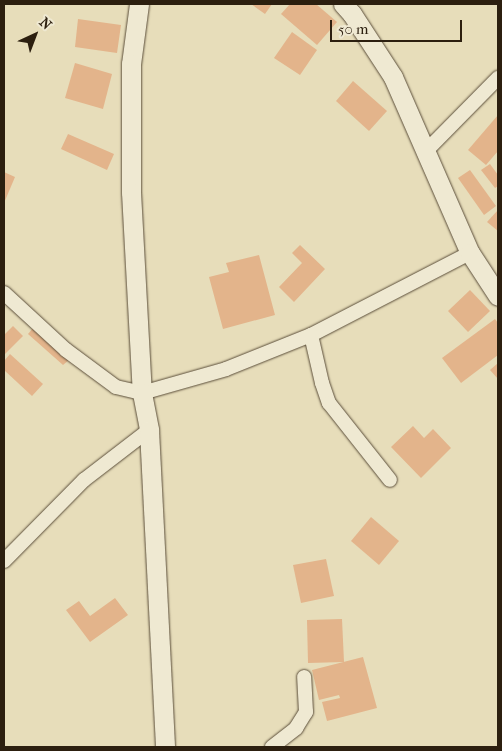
<!DOCTYPE html>
<style>
body{margin:0}
#map{position:relative;width:502px;height:751px;overflow:hidden;background:#e7ddba;font-family:"IM FELL French Canon",serif}
div>[style]{position:absolute}
[style*='--x']{left:calc(var(--x)*1px);top:calc(var(--y)*1px);width:calc(var(--w)*1px);rotate:calc(var(--a)*1deg)}
.building>*{inset:0;background:#e3b48b}
.roads{filter:drop-shadow(0 0 1px #5b4e3a) drop-shadow(0 0 1px #5b4e3a)}
.street>*{height:14px;margin:-7px;padding:0 7px;transform-origin:7px;border-radius:7px;background:#efe9d2}
.secondary>*{height:19px;margin:-9.5px;padding:0 9.5px;transform-origin:9.5px;border-radius:9.5px;background:#efe9d2}
span{translate:-50% -50%;white-space:nowrap;text-align:center;line-height:1.15;-webkit-text-stroke:4px #efe9d2;paint-order:stroke}
.frame{position:absolute;inset:0;border:5px solid #2c1f0f;pointer-events:none}
.north{position:absolute;left:10px;top:10px;width:50px;height:50px;-webkit-text-stroke:4px #efe9d2;paint-order:stroke;rotate:43deg;font-size:14px;font-weight:700;line-height:20px;text-align:center;color:#2c1f0f}
.north::after{content:'';display:block;margin:auto;width:18px;height:22px;background:#2c1f0f;clip-path:polygon(50% 0,100% 100%,50% 72%,0 100%)}
.scale{position:absolute;left:330px;top:20px;width:132px;height:22px;box-sizing:border-box;border:2px solid #2c1f0f;border-top:0;padding-left:6px;font-size:15px;line-height:18px;white-space:nowrap;color:#2c1f0f;-webkit-text-stroke:4px #efe9d2;paint-order:stroke}
</style>
<div id="map">
<div class="building">
<div style="clip-path:polygon(251px 4px,272px 4px,265px 14px)"></div>
<div style="clip-path:polygon(290px 4px,316px 4px,337px 22px,317px 45px,281px 14px)"></div>
<div style="clip-path:polygon(78px 19px,121px 25px,117px 53px,75px 47px)"></div>
<div style="clip-path:polygon(292px 32px,317px 50px,300px 75px,274px 58px)"></div>
<div style="clip-path:polygon(75px 63px,112px 74px,103px 109px,65px 98px)"></div>
<div style="clip-path:polygon(353px 81px,387px 111px,369px 131px,336px 101px)"></div>
<div style="clip-path:polygon(498px 115px,498px 151px,486px 165px,468px 150px)"></div>
<div style="clip-path:polygon(68px 134px,114px 154px,107px 170px,61px 149px)"></div>
<div style="clip-path:polygon(490px 164px,498px 175px,498px 186px,495px 188px,481px 170px)"></div>
<div style="clip-path:polygon(470px 170px,496px 206px,484px 215px,458px 178px)"></div>
<div style="clip-path:polygon(4px 172px,15px 177px,4px 203px)"></div>
<div style="clip-path:polygon(498px 210px,498px 231px,487px 222px)"></div>
<div style="clip-path:polygon(300px 245px,325px 269px,294px 302px,279px 287px,302px 263px,292px 253px)"></div>
<div style="clip-path:polygon(259px 255px,275px 315px,223px 329px,209px 277px,229px 272px,226px 263px)"></div>
<div style="clip-path:polygon(470px 290px,490px 311px,468px 332px,448px 311px)"></div>
<div style="clip-path:polygon(495px 319px,498px 323px,498px 355px,461px 383px,442px 358px)"></div>
<div style="clip-path:polygon(13px 326px,23px 336px,4px 355px,4px 335px)"></div>
<div style="clip-path:polygon(33px 328px,69px 360px,63px 365px,28px 334px)"></div>
<div style="clip-path:polygon(10px 354px,43px 384px,32px 396px,4px 370px,4px 361px)"></div>
<div style="clip-path:polygon(498px 363px,498px 379px,490px 370px)"></div>
<div style="clip-path:polygon(413px 426px,424px 438px,433px 429px,451px 448px,421px 478px,391px 447px)"></div>
<div style="clip-path:polygon(371px 517px,399px 541px,379px 565px,351px 541px)"></div>
<div style="clip-path:polygon(326px 559px,334px 596px,301px 603px,293px 565px)"></div>
<div style="clip-path:polygon(115px 598px,128px 615px,90px 642px,66px 610px,79px 601px,90px 616px)"></div>
<div style="clip-path:polygon(342px 619px,344px 662px,308px 663px,307px 620px)"></div>
<div style="clip-path:polygon(363px 657px,377px 708px,327px 721px,322px 702px,340px 698px,339px 695px,319px 700px,312px 670px)"></div>
</div>
<div class="roads">
<div class="street">
<div style="--x:426;--y:151;--w:103;--a:-45.4"></div>
<div style="--x:4;--y:293;--w:84;--a:42.6"></div>
<div style="--x:66;--y:350;--w:62;--a:36.5"></div>
<div style="--x:116;--y:387;--w:27;--a:13"></div>
<div style="--x:142;--y:393;--w:87;--a:-15.9"></div>
<div style="--x:226;--y:369;--w:92;--a:-21.8"></div>
<div style="--x:311;--y:335;--w:179;--a:-27.3"></div>
<div style="--x:311;--y:335;--w:49;--a:77.1"></div>
<div style="--x:322;--y:383;--w:21;--a:71"></div>
<div style="--x:329;--y:403;--w:98;--a:51.6"></div>
<div style="--x:4;--y:561;--w:114;--a:-45.4"></div>
<div style="--x:84;--y:480;--w:82;--a:-37.6"></div>
<div style="--x:272;--y:747;--w:31;--a:-38"></div>
<div style="--x:296;--y:728;--w:19;--a:-58"></div>
<div style="--x:306;--y:712;--w:35;--a:-93"></div>
</div>
<div class="secondary">
<div style="--x:139;--y:4;--w:61;--a:97.6"></div>
<div style="--x:131;--y:64;--w:128;--a:90"></div>
<div style="--x:131;--y:192;--w:201;--a:86.9"></div>
<div style="--x:142;--y:393;--w:38;--a:79"></div>
<div style="--x:149;--y:430;--w:317;--a:87.1"></div>
<div style="--x:343;--y:4;--w:13;--a:48"></div>
<div style="--x:352;--y:14;--w:75;--a:56.9"></div>
<div style="--x:393;--y:77;--w:192;--a:66.4"></div>
<div style="--x:470;--y:253;--w:51;--a:56.9"></div>
</div>
</div>
<div class="frame"></div>
<div class="north">N</div>
<div class="scale">50 m</div>
</div>
